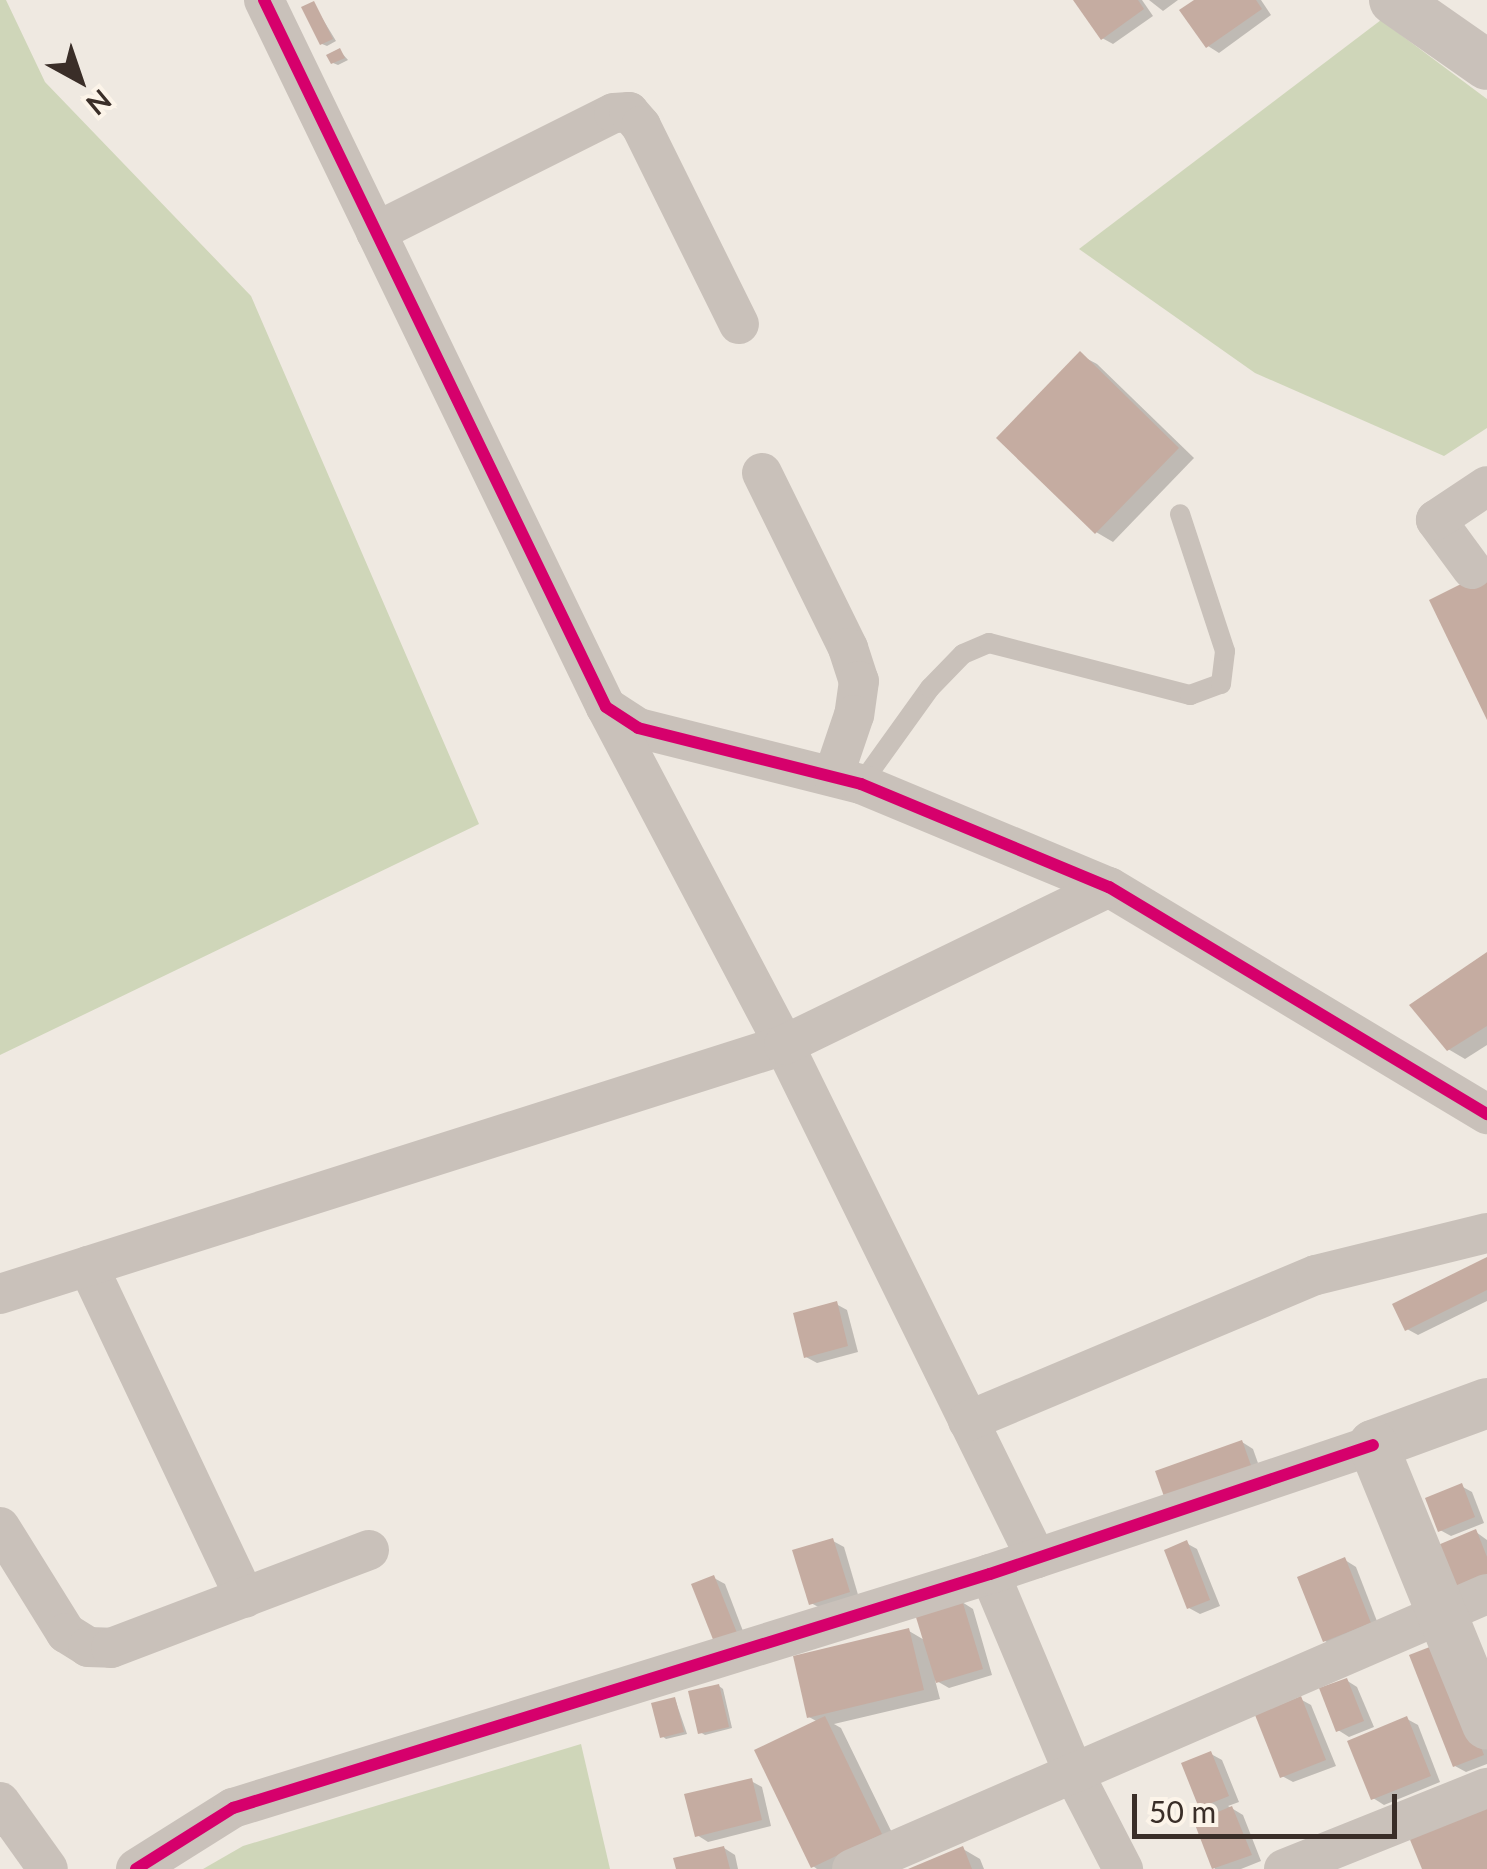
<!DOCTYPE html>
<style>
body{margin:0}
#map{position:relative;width:1487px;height:1869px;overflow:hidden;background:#efe9e1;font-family:Lato,sans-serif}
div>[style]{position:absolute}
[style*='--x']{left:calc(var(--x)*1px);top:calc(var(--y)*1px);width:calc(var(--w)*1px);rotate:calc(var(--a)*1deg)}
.green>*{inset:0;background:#cfd6b9}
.shadow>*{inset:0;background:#0003}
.building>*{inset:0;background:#c5aca1}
.service>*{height:20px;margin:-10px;padding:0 10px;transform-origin:10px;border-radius:10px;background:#c9c1ba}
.minor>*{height:40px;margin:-20px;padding:0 20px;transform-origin:20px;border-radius:20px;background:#c9c1ba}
.tertiary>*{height:50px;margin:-25px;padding:0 25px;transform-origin:25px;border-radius:25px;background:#c9c1ba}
.cycleway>*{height:12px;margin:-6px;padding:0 6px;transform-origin:6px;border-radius:6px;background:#d6006c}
span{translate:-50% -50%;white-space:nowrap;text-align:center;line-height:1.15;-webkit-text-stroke:9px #fcf4e9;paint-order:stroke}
.north{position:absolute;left:30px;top:30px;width:100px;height:100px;-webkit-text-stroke:8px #fcf4e9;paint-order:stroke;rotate:140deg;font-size:28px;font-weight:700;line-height:40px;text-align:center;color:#3a2e28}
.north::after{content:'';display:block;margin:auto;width:35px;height:45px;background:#3a2e28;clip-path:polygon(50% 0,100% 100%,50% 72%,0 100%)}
.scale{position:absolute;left:1132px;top:1794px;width:265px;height:45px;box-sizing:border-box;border:5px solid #3a2e28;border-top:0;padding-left:12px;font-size:30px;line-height:35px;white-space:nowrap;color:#3a2e28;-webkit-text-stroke:8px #fcf4e9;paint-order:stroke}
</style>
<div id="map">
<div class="green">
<div style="clip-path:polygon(0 0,6px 0,45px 82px,251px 296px,479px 824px,0 1055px)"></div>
<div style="clip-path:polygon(1381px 20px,1487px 99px,1487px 428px,1444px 456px,1255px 373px,1079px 249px)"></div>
<div style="clip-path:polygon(581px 1744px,610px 1869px,203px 1869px,243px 1846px)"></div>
</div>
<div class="shadow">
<div style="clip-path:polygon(1076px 0,1142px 0,1153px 16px,1113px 44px,1102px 38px)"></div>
<div style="clip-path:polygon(1149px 0,1178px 0,1163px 11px)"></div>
<div style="clip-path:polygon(1198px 0,1261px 0,1271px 15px,1219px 53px,1208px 46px)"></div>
<div style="clip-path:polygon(313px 3px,336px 41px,327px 46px,322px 44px)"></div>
<div style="clip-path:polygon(340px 51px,348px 60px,338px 65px,333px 63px)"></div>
<div style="clip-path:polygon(1080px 355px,1097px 364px,1194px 458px,1113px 542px,1096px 532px)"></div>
<div style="clip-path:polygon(1487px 955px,1487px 1045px,1465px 1059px,1448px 1049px)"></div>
<div style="clip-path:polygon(1487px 1260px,1487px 1301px,1418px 1335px,1407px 1329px)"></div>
<div style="clip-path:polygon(836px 1304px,847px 1310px,858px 1352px,817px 1363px,806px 1357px)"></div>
<div style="clip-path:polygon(1242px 1442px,1253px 1449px,1264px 1480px,1180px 1510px)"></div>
<div style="clip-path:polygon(1461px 1486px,1472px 1492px,1484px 1523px,1451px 1536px,1440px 1530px)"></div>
<div style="clip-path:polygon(1476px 1532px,1487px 1540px,1487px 1597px)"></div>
<div style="clip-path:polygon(833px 1541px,844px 1547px,859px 1598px,822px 1609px,811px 1603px)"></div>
<div style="clip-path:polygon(1186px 1543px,1197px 1549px,1220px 1606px,1200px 1614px,1189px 1608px)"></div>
<div style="clip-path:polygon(1345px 1560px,1356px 1567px,1380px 1629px,1336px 1647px,1325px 1641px)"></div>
<div style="clip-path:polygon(714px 1578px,725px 1584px,746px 1639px,727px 1647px)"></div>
<div style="clip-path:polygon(962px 1602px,973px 1609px,992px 1675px,949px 1688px,935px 1680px,940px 1699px,834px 1724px,841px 1728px,897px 1843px,844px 1869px,817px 1869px,813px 1866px,818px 1722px,809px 1717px,909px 1631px,926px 1641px)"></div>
<div style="clip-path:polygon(1346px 1680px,1357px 1687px,1374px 1727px,1349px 1737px,1338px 1730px)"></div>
<div style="clip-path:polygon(719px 1686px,723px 1689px,732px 1728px,705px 1735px,700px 1732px)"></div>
<div style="clip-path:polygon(675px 1699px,687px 1734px,666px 1739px,662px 1736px)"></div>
<div style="clip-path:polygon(1300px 1699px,1311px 1705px,1336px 1766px,1293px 1782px,1282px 1776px)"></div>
<div style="clip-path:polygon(1407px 1719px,1418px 1725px,1440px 1782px,1384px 1805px,1373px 1798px)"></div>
<div style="clip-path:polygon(1487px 1744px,1487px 1764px,1466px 1772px,1455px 1766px)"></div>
<div style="clip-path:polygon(1211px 1754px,1222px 1760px,1239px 1802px,1228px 1806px,1243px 1815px,1261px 1861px,1241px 1869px,1215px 1869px,1197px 1823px,1216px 1815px,1201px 1806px)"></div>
<div style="clip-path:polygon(751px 1781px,762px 1787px,771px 1826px,708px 1842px,697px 1835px)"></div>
<div style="clip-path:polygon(724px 1848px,735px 1855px,738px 1869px,678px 1869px)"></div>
<div style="clip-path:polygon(963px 1849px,980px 1859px,984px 1869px,914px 1869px)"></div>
</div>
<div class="building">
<div style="clip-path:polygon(1073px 0,1138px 0,1144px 9px,1101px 40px)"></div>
<div style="clip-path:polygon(1194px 0,1256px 0,1262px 9px,1206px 48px,1179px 10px)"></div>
<div style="clip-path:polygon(314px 1px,333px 39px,320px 45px,301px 7px)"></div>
<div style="clip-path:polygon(340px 48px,345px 58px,331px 64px,326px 55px)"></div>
<div style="clip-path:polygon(1080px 351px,1179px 448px,1095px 534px,996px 438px)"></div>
<div style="clip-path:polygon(1487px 571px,1487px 720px,1429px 600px)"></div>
<div style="clip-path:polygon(1487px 952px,1487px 1026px,1447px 1051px,1409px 1005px)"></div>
<div style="clip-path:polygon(1487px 1257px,1487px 1290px,1405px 1331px,1392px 1304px)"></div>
<div style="clip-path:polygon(837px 1301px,848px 1346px,804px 1358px,793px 1313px)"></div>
<div style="clip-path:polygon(1242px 1440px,1254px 1474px,1167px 1505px,1155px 1471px)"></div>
<div style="clip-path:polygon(1462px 1483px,1475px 1517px,1438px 1532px,1425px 1498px)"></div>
<div style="clip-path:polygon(1476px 1529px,1487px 1557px,1487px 1587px,1459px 1598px,1438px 1545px)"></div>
<div style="clip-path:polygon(833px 1538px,850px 1592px,809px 1605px,792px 1550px)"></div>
<div style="clip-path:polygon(1187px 1540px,1210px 1600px,1187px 1609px,1164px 1550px)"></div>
<div style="clip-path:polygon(1345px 1557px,1371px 1623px,1323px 1642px,1297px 1577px)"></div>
<div style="clip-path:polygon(714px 1575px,737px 1633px,714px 1642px,691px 1584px)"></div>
<div style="clip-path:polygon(962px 1600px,983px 1669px,936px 1683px,915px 1614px)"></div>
<div style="clip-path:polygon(909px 1628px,924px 1690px,807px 1718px,793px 1656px)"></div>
<div style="clip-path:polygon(1440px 1643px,1484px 1755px,1453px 1767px,1409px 1655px)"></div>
<div style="clip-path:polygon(1347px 1678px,1364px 1721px,1336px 1732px,1319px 1688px)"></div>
<div style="clip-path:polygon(719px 1684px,729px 1727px,698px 1734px,688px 1691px)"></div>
<div style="clip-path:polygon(1301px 1696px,1326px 1760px,1280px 1778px,1255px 1715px)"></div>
<div style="clip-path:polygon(675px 1697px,684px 1732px,660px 1738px,651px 1703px)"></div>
<div style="clip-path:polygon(825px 1716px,882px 1834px,811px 1868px,754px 1750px)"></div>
<div style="clip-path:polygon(1407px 1716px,1431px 1776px,1371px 1800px,1347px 1741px)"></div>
<div style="clip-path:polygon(1211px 1751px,1229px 1796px,1199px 1808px,1181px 1763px)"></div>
<div style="clip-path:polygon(752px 1778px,762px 1820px,695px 1837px,684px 1794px)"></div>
<div style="clip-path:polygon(1487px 1797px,1487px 1869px,1422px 1869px,1406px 1830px)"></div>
<div style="clip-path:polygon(1232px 1806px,1252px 1855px,1212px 1869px,1194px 1822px)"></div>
<div style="clip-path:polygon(724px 1846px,730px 1869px,676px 1869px,673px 1858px)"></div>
<div style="clip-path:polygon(963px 1846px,972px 1869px,908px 1869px)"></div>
</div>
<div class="service">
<div style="--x:861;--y:784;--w:118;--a:-54.3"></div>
<div style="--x:930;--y:688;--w:47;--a:-45.9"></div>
<div style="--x:963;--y:654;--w:28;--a:-23"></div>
<div style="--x:989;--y:643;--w:208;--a:14.5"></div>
<div style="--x:1190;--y:695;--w:33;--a:-20"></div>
<div style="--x:1221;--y:684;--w:33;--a:-83"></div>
<div style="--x:1225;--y:651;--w:144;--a:-108.2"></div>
</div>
<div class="minor">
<div style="--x:264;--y:0;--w:785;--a:64.19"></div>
<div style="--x:606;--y:707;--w:38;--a:33"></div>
<div style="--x:638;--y:728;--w:230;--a:14.1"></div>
<div style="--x:861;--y:784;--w:269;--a:22.6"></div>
<div style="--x:1109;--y:887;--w:441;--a:31"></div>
<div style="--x:376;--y:232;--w:266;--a:-26.6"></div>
<div style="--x:614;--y:113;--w:15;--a:-4"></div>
<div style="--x:629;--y:112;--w:18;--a:49"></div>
<div style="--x:641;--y:126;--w:221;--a:63.7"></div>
<div style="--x:762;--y:473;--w:195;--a:63.8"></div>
<div style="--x:848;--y:648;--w:35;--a:72"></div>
<div style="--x:859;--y:681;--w:34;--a:98"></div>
<div style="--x:854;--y:715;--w:65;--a:108.7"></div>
<div style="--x:1472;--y:569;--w:61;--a:-126.3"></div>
<div style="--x:1436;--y:520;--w:61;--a:-33.7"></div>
<div style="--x:606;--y:707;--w:382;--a:62.2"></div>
<div style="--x:784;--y:1045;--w:572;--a:63.84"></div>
<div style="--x:88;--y:1266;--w:367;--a:64.7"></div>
<div style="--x:0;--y:1294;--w:823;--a:-17.62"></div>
<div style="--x:784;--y:1045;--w:361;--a:-25.9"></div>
<div style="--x:968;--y:1421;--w:377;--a:-22.8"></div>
<div style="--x:1316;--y:1275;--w:176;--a:-13.8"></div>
<div style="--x:0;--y:1527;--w:125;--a:58.1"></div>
<div style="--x:66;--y:1633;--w:26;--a:32"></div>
<div style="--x:88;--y:1647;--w:23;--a:2"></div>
<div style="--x:111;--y:1648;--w:276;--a:-20.8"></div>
<div style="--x:990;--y:1574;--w:219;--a:67.2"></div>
<div style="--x:1075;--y:1776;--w:105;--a:62.7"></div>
<div style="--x:0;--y:1802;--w:82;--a:54.4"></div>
<div style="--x:136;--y:1869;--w:115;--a:-32.2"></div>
<div style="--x:233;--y:1808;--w:792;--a:-17.18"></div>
<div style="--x:990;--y:1574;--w:404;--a:-18.6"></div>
<div style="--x:852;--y:1869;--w:692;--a:-23.42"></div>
<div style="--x:1284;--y:1869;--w:219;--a:-21.8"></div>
</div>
<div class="tertiary">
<div style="--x:1394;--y:0;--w:113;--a:35"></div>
<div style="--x:1487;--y:1403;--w:121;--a:159.8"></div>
<div style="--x:1373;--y:1445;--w:302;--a:67.8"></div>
</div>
<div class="cycleway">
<div style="--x:264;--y:0;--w:785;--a:64.19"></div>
<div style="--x:606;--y:707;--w:38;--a:33"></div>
<div style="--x:638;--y:728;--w:230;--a:14.1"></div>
<div style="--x:861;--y:784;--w:269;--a:22.6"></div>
<div style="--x:1109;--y:887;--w:441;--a:31"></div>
<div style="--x:136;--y:1869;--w:115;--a:-32.2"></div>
<div style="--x:233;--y:1808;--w:792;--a:-17.18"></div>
<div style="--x:990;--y:1574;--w:404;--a:-18.6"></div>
</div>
<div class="north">N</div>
<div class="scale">50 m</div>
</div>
